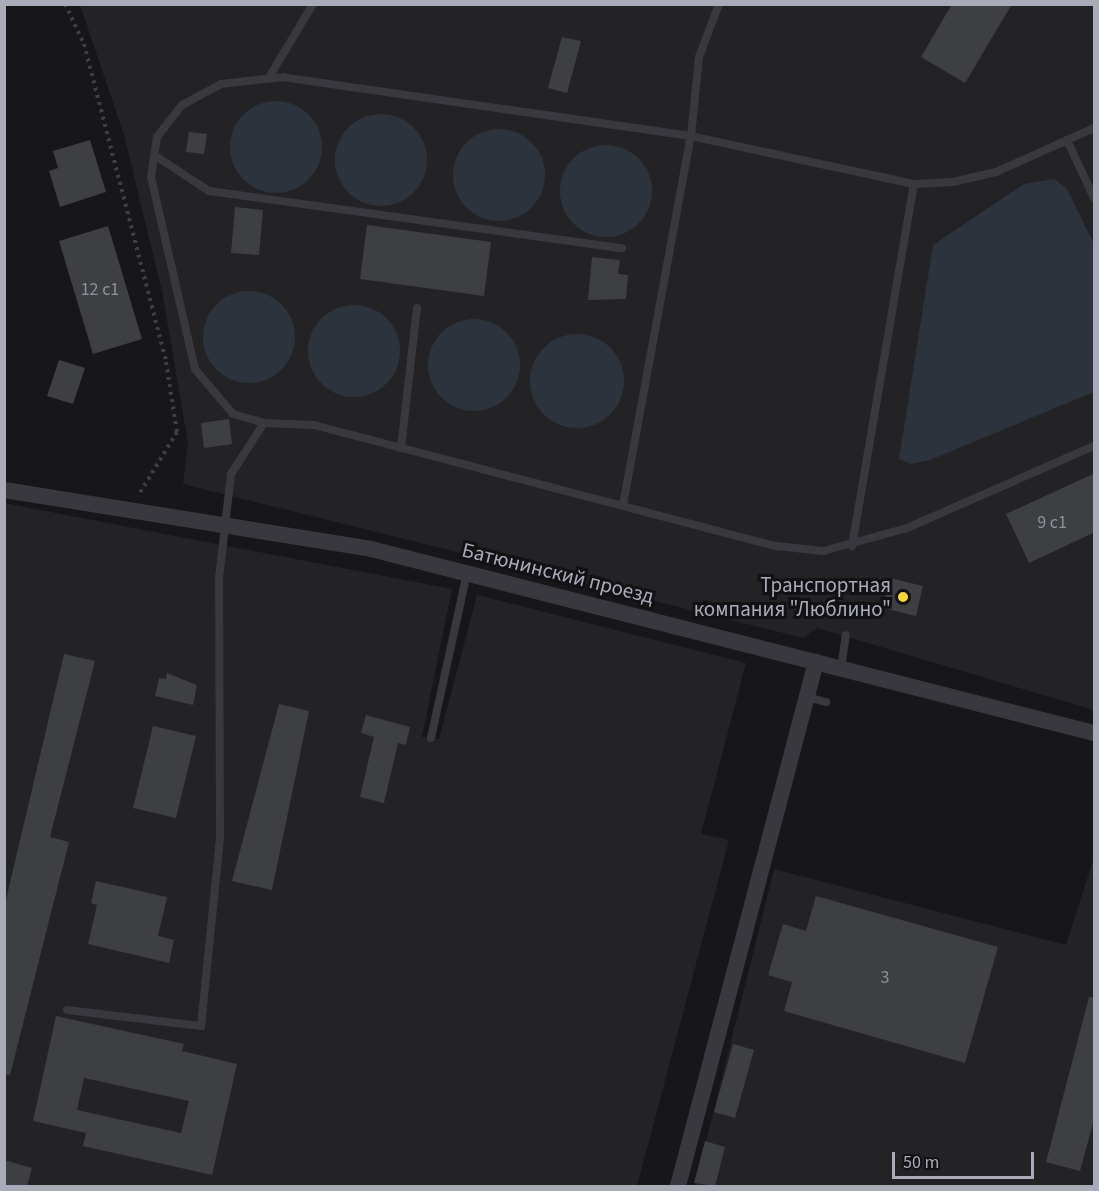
<!DOCTYPE html>
<meta charset="utf-8">
<style>
body{margin:0}
#map{position:relative;width:1099px;height:1191px;overflow:hidden;background:#171719;font-family:"Source Sans 3",sans-serif}
div>[style]{position:absolute}
[style*='--x']{left:calc(var(--x)*1px);top:calc(var(--y)*1px);width:calc(var(--w)*1px);rotate:calc(var(--a)*1deg)}
.built>*{inset:0;background:#232326}
.water>*{inset:0;background:#2c333d}
.round{border-radius:50%}
.building>*{inset:0;background:#3e3f43}
.path>*{height:4px;margin-top:-2px;transform-origin:0;background:repeating-linear-gradient(90deg,#3e3e45 0 3px,transparent 0 7.5px)}
.service>*{height:8px;margin:-4px;padding:0 4px;transform-origin:4px;border-radius:4px;background:#38383e}
.minor>*{height:16px;margin:-8px;padding:0 8px;transform-origin:8px;border-radius:8px;background:#38383e}
.dots>*{width:16px;height:16px;translate:-50% -50%;box-sizing:border-box;border:3px solid #121214;border-radius:50%}
span{translate:-50% -50%;white-space:nowrap;text-align:center;line-height:1.15;-webkit-text-stroke:6px #121214;paint-order:stroke}
.number-label{font-size:18px;color:#8e909c}
.number-label span{-webkit-text-stroke-width:0}
.street-label{font-size:21px;color:#a9abb9}
.poi-label{font-size:21px;color:#a9abb9}
.right{translate:-100% -50%;text-align:right}
.frame{position:absolute;inset:0;border:6px solid #a9abb9;pointer-events:none}
.scale{position:absolute;left:892px;top:1152px;width:142px;height:27px;box-sizing:border-box;border:3px solid #a9abb9;border-top:0;padding-left:8px;font-size:18px;line-height:21px;white-space:nowrap;color:#a9abb9;-webkit-text-stroke:4px #121214;paint-order:stroke}
</style>
<div id="map">
<div class="built">
<div style="clip-path:polygon(80px 5px,1094px 5px,1094px 710px,817px 628px,803px 638px,183px 484px,188px 443px,162px 291px,124px 135px)"></div>
<div style="clip-path:polygon(4px 503px,452px 589px,422px 737px,439px 739px,477px 595px,746px 663px,701px 834px,729px 840px,637px 1186px,5px 1186px)"></div>
<div style="clip-path:polygon(1094px 857px,1094px 1186px,695px 1186px,774px 869px,1066px 945px)"></div>
</div>
<div class="water">
<div class="round" style="left:230px;top:101px;width:92px;height:92px"></div>
<div class="round" style="left:335px;top:114px;width:92px;height:92px"></div>
<div class="round" style="left:453px;top:129px;width:92px;height:92px"></div>
<div class="round" style="left:560px;top:145px;width:92px;height:92px"></div>
<div style="clip-path:polygon(1054px 179px,1067px 189px,1094px 244px,1094px 392px,930px 460px,911px 464px,899px 459px,933px 245px,1024px 184px)"></div>
<div class="round" style="left:203px;top:291px;width:92px;height:92px"></div>
<div class="round" style="left:308px;top:305px;width:92px;height:92px"></div>
<div class="round" style="left:428px;top:319px;width:92px;height:92px"></div>
<div class="round" style="left:530px;top:334px;width:94px;height:94px"></div>
</div>
<div class="building">
<div style="clip-path:polygon(952px 4px,1012px 4px,965px 83px,921px 57px)"></div>
<div style="clip-path:polygon(562px 37px,581px 41px,567px 93px,548px 88px)"></div>
<div style="clip-path:polygon(189px 132px,207px 134px,204px 154px,186px 152px)"></div>
<div style="clip-path:polygon(90px 140px,106px 192px,60px 207px,49px 171px,58px 168px,53px 151px)"></div>
<div style="clip-path:polygon(235px 207px,263px 210px,259px 255px,231px 253px)"></div>
<div style="clip-path:polygon(367px 225px,491px 242px,484px 296px,360px 279px)"></div>
<div style="clip-path:polygon(108px 226px,142px 339px,93px 354px,59px 241px)"></div>
<div style="clip-path:polygon(592px 257px,620px 260px,618px 274px,628px 275px,626px 299px,588px 300px)"></div>
<div style="clip-path:polygon(59px 360px,85px 368px,73px 404px,47px 396px)"></div>
<div style="clip-path:polygon(229px 419px,232px 444px,204px 448px,201px 423px)"></div>
<div style="clip-path:polygon(1095px 473px,1095px 532px,1029px 563px,1006px 514px)"></div>
<div style="clip-path:polygon(890px 578px,923px 586px,916px 616px,883px 608px)"></div>
<div style="clip-path:polygon(64px 654px,95px 661px,50px 837px,69px 842px,10px 1075px,4px 1074px,4px 908px)"></div>
<div style="clip-path:polygon(167px 673px,197px 685px,193px 705px,155px 696px,159px 678px,166px 679px)"></div>
<div style="clip-path:polygon(279px 704px,309px 711px,272px 890px,232px 881px)"></div>
<div style="clip-path:polygon(366px 715px,410px 727px,406px 745px,398px 743px,384px 803px,360px 797px,374px 737px,361px 733px)"></div>
<div style="clip-path:polygon(153px 726px,196px 736px,176px 818px,133px 808px)"></div>
<div style="clip-path:polygon(96px 881px,167px 897px,158px 936px,174px 940px,169px 963px,88px 944px,97px 905px,91px 903px)"></div>
<div style="clip-path:polygon(816px 896px,998px 947px,965px 1063px,784px 1011px,792px 982px,768px 975px,783px 924px,806px 931px)"></div>
<div style="clip-path:polygon(1089px 997px,1095px 998px,1095px 1116px,1080px 1171px,1046px 1162px)"></div>
<div style="clip-path:polygon(evenodd,56px 1016px,184px 1044px,182px 1051px,237px 1064px,212px 1175px,83px 1146px,86px 1133px,33px 1121px,56px 1016px,84px 1078px,189px 1101px,181px 1133px,77px 1110px,84px 1078px)"></div>
<div style="clip-path:polygon(733px 1044px,754px 1050px,735px 1118px,714px 1112px)"></div>
<div style="clip-path:polygon(705px 1141px,725px 1147px,715px 1186px,694px 1183px)"></div>
<div style="clip-path:polygon(4px 1160px,32px 1168px,27px 1186px,4px 1186px)"></div>
</div>
<div class="path">
<div style="--x:65;--y:4;--w:44;--a:64.6"></div>
<div style="--x:84;--y:44;--w:328;--a:75.5"></div>
<div style="--x:166;--y:362;--w:71;--a:81.1"></div>
<div style="--x:177;--y:432;--w:75;--a:121.4"></div>
</div>
<div class="service">
<div style="--x:268;--y:79;--w:87;--a:-59"></div>
<div style="--x:1094;--y:128;--w:107;--a:155.8"></div>
<div style="--x:996;--y:172;--w:44;--a:166.9"></div>
<div style="--x:953;--y:182;--w:39;--a:177"></div>
<div style="--x:914;--y:184;--w:228;--a:-167.9"></div>
<div style="--x:691;--y:136;--w:411;--a:-171.8"></div>
<div style="--x:284;--y:77;--w:63;--a:173.7"></div>
<div style="--x:221;--y:84;--w:44;--a:151.7"></div>
<div style="--x:182;--y:105;--w:41;--a:128"></div>
<div style="--x:157;--y:137;--w:40;--a:98.5"></div>
<div style="--x:151;--y:177;--w:197;--a:77.1"></div>
<div style="--x:195;--y:369;--w:59;--a:49.8"></div>
<div style="--x:233;--y:414;--w:32;--a:16"></div>
<div style="--x:264;--y:423;--w:50;--a:2.3"></div>
<div style="--x:314;--y:425;--w:478;--a:14.7"></div>
<div style="--x:776;--y:546;--w:47;--a:6.1"></div>
<div style="--x:823;--y:551;--w:87;--a:-15.3"></div>
<div style="--x:907;--y:528;--w:204;--a:-23.7"></div>
<div style="--x:1067;--y:140;--w:64;--a:65"></div>
<div style="--x:154;--y:155;--w:66;--a:33.2"></div>
<div style="--x:209;--y:191;--w:417;--a:7.9"></div>
<div style="--x:401;--y:448;--w:141;--a:-83.5"></div>
<div style="--x:623;--y:505;--w:375;--a:-79.6"></div>
<div style="--x:691;--y:136;--w:79;--a:-84.2"></div>
<div style="--x:699;--y:57;--w:57;--a:-69.3"></div>
<div style="--x:852;--y:546;--w:367;--a:-80.3"></div>
<div style="--x:841;--y:669;--w:34;--a:-82"></div>
<div style="--x:807;--y:697;--w:20;--a:15"></div>
<div style="--x:431;--y:738;--w:169;--a:-77.7"></div>
<div style="--x:67;--y:1010;--w:135;--a:6.8"></div>
<div style="--x:201;--y:1026;--w:189;--a:-84.2"></div>
<div style="--x:220;--y:838;--w:260;--a:-90.2"></div>
<div style="--x:219;--y:578;--w:105;--a:-83.4"></div>
<div style="--x:231;--y:474;--w:61;--a:-57.1"></div>
</div>
<div class="minor">
<div style="--x:4;--y:490;--w:372;--a:9.1"></div>
<div style="--x:371;--y:549;--w:746;--a:14.28"></div>
<div style="--x:678;--y:1186;--w:542;--a:-75.25"></div>
</div>
<div class="dots">
<div style="left:903px;top:597px;background:#f6d632"></div>
</div>
<div class="number-label">
<span style="left:100px;top:290px">12 с1</span>
<span style="left:1052px;top:523px">9 с1</span>
<span style="left:885px;top:978px">3</span>
</div>
<div class="street-label">
<span style="left:558px;top:573px;rotate:14deg">Батюнинский проезд</span>
</div>
<div class="poi-label">
<span class="right" style="left:891px;top:597px">Транспортная<br>компания "Люблино"</span>
</div>
<div class="frame"></div>
<div class="scale">50 m</div>
</div>
